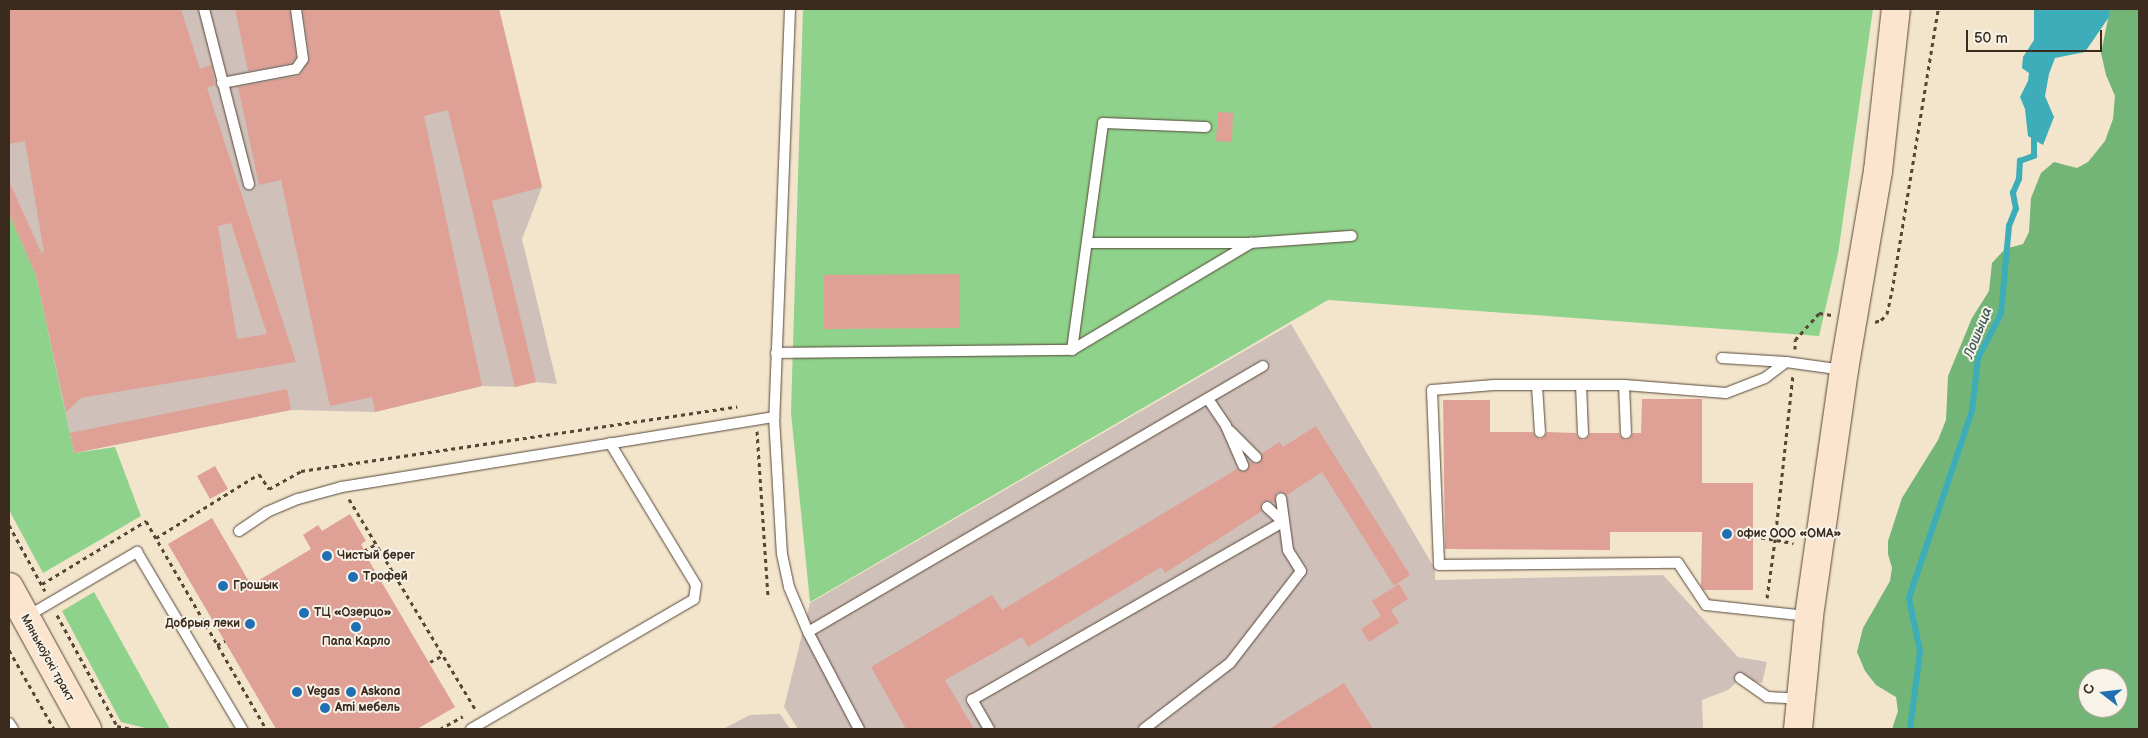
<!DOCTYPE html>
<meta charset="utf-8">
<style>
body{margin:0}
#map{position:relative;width:2148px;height:738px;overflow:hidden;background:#f2e5cc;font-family:"Balsamiq Sans",sans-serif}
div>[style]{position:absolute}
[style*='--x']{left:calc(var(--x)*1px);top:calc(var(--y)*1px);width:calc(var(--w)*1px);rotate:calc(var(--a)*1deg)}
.industrial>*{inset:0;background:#cfc1ba}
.green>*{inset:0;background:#8fd28b}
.forest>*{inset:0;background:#73b477}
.water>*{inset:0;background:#3dadb9}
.stream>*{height:5.5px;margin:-2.75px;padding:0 2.75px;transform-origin:2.75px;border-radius:2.75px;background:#3dadb9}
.building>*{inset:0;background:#dfa095}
.path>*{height:3px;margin-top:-1.5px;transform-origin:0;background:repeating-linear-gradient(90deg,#564638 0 4px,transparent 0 8px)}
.roads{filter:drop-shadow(0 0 1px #564638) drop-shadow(0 0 1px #564638)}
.lane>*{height:10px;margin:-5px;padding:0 5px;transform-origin:5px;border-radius:5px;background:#fff}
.secondary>*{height:28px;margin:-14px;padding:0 14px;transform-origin:14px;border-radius:14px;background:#fce5cf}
.dots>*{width:14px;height:14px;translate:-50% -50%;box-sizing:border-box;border:2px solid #f7f3e8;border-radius:50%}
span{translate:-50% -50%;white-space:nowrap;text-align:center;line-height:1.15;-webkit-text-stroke:4px #f7f3e8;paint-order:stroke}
.poi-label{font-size:12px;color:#3b2a1e;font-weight:700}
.left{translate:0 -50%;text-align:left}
.right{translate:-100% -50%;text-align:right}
.street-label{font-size:12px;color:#3b2a1e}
.water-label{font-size:14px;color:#3c5854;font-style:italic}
.frame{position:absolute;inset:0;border:10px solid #3b2a1e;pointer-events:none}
.north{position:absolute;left:2078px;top:668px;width:50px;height:50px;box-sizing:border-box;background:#f7f3e8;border:1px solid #aca397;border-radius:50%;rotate:286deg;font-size:14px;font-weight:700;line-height:20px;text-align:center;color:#3b2a1e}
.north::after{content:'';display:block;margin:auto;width:18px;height:22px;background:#1f6fb2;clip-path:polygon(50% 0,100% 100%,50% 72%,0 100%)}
.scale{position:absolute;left:1966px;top:30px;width:136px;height:22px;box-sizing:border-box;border:2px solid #3b2a1e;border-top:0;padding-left:6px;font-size:15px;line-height:18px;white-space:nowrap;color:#3b2a1e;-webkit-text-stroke:4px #f7f3e8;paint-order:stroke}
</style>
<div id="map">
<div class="industrial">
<div style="clip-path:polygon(9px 9px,499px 9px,542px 187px,522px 239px,557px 384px,536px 382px,515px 387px,482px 386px,375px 412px,291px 410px,74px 453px,36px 275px,9px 214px)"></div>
<div style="clip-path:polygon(1291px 324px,1435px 569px,1435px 580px,1663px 575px,1738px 657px,1767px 662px,1762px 683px,1740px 679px,1728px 690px,1702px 700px,1703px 729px,798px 729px,784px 707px,810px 603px)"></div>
<div style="clip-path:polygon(780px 714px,790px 729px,723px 729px,750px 715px)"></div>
</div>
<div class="green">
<div style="clip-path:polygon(803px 9px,1873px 9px,1838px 254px,1819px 336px,1328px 300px,810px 602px,791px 413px)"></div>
<div style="clip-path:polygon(9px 214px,36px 275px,74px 453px,115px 447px,141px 516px,43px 573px,9px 510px)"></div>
<div style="clip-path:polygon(94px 592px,170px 729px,149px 729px,121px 722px,62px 611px)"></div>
</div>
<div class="forest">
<div style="clip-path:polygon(evenodd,2110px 9px,2139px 9px,2139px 729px,1892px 729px,1898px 711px,1896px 697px,1876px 685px,1865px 671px,1857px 652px,1863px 628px,1890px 581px,1892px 568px,1888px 554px,1888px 541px,1902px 498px,1938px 440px,1946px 420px,1948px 376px,1972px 318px,1989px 291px,1992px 263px,2005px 249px,2023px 244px,2029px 232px,2031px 198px,2041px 173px,2054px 162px,2077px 168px,2088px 162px,2105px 141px,2113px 119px,2115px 96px,2106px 75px,2101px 53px,2110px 9px,2088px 678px,2118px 678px,2118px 708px,2088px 708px,2088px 678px)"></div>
</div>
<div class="water">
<div style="clip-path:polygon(2034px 9px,2110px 9px,2109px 17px,2085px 52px,2055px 58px,2049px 74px,2045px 96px,2054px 117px,2043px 145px,2028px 136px,2025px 109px,2020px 97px,2028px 81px,2029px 73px,2022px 68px,2023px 57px,2034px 40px)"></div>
</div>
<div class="stream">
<div style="--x:1910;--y:729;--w:78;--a:-82.6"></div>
<div style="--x:1920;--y:652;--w:55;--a:-101.5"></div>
<div style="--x:1909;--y:598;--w:197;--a:-71.4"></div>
<div style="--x:1972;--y:411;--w:53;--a:-83.5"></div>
<div style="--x:1978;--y:358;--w:50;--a:-62.4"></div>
<div style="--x:2001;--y:314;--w:88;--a:-84.8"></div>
<div style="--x:2009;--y:226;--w:18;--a:-68"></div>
<div style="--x:2016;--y:209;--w:16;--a:-101"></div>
<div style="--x:2013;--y:193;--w:15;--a:-67"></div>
<div style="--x:2019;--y:179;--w:18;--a:-87"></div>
<div style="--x:2020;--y:161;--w:15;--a:-20"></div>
<div style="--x:2034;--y:156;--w:23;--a:-90"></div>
</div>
<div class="building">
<div style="clip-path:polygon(evenodd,9px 9px,181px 9px,200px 69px,211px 65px,215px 85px,207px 88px,296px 362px,81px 398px,66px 412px,36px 275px,9px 214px,9px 181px,41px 252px,33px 255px,44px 252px,25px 141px,9px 144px,9px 9px,231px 223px,267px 334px,237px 339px,218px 226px,231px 223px)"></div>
<div style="clip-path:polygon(235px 9px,289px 9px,296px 57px,292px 63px,248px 71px)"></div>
<div style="clip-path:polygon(303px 9px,499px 9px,542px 187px,492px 201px,536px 382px,515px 387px,448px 110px,424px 116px,482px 386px,375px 412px,372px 397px,330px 406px,281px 180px,259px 185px,238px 87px,297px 76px,302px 73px,310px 58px)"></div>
<div style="clip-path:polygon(1218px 112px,1233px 113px,1232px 142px,1216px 141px)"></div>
<div style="clip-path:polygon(960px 274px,960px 328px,824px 329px,824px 275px)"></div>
<div style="clip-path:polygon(287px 389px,291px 410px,74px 453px,70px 433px)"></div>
<div style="clip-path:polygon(1642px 399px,1702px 399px,1702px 483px,1753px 483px,1753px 590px,1704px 590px,1701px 586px,1702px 532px,1610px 532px,1610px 550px,1445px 549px,1443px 400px,1490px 400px,1490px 432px,1533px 432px,1535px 436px,1540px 439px,1544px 437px,1547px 432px,1576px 433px,1578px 437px,1583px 440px,1587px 438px,1590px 433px,1619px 433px,1621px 437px,1626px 440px,1630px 438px,1633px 433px,1641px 433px)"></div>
<div style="clip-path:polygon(1316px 426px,1410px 575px,1394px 586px,1322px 472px,1287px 495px,1283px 492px,1277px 492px,1275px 496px,1275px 503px,1268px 500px,1262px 502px,1260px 506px,1262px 511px,1165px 573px,1161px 567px,1028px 647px,1022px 637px,945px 680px,974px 729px,906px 729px,871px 667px,992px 595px,1002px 610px,1237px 469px,1242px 472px,1246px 471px,1250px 466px,1249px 461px,1255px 464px,1260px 462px,1262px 453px,1280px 442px,1283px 447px)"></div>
<div style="clip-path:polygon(215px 466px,228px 489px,210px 499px,197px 476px)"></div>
<div style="clip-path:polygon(350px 514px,366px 541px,361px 544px,368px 559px,455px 707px,417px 729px,276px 729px,168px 544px,212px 518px,251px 585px,311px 549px,303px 535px,318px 525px,322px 531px)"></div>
<div style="clip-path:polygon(1399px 584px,1408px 599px,1391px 610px,1399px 623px,1369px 642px,1361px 629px,1381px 616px,1372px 601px)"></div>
<div style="clip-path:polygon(1344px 683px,1373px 729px,1269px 729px)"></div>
</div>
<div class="path">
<div style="--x:1875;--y:322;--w:6;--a:-18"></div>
<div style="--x:1881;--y:320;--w:8;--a:-45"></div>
<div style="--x:1887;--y:314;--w:24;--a:-78"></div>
<div style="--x:1892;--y:291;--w:286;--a:-80.7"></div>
<div style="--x:1795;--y:349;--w:9;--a:-90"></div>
<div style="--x:1795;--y:340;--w:36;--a:-48"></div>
<div style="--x:1819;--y:313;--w:13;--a:9"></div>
<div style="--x:757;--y:431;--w:165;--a:86.2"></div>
<div style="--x:349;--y:499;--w:245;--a:59"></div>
<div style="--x:9;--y:525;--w:75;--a:61.4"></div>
<div style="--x:1753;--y:536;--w:41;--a:9.9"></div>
<div style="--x:156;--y:538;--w:121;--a:-31.9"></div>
<div style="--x:259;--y:474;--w:18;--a:56"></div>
<div style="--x:269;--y:489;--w:37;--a:-29"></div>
<div style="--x:301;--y:471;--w:441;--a:-8.4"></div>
<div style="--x:364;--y:551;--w:14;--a:-30"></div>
<div style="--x:42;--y:584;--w:122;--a:-31.2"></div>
<div style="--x:146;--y:521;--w:240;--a:60"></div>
<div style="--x:1767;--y:598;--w:59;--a:-82.1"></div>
<div style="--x:1775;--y:540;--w:166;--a:-83.8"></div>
<div style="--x:57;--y:615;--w:126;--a:61.6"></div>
<div style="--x:117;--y:726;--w:15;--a:11"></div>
<div style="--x:217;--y:645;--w:9;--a:-27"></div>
<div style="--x:9;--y:650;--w:91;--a:60.3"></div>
<div style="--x:430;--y:662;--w:15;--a:-28"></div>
<div style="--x:440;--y:729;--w:26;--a:-29"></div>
</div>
<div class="roads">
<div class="lane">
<div style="--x:204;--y:9;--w:181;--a:75.6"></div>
<div style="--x:790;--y:9;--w:408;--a:92.2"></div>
<div style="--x:774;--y:417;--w:137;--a:86.7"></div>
<div style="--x:782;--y:554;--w:34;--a:78"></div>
<div style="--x:789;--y:587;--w:49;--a:67.1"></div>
<div style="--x:808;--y:632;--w:110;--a:62.3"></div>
<div style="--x:222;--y:83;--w:75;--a:-10.7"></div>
<div style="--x:296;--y:69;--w:12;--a:-55"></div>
<div style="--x:303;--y:59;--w:50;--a:-98"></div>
<div style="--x:1087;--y:243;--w:163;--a:0"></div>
<div style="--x:1072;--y:350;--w:229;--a:-82.2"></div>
<div style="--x:1103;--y:123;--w:103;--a:2.2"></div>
<div style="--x:776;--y:353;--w:296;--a:-0.6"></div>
<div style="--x:1072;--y:350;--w:209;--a:-30.9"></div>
<div style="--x:1251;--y:243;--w:101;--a:-4"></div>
<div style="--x:1722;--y:358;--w:64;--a:3.6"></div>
<div style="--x:1786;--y:362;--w:58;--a:8"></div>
<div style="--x:1786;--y:362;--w:26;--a:143"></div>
<div style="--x:1765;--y:378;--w:42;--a:159"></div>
<div style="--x:1726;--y:393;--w:102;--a:-175.5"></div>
<div style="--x:1624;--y:385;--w:130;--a:180"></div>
<div style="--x:1494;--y:385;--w:62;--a:175.4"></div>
<div style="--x:1432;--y:390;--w:175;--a:87.7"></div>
<div style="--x:1439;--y:565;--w:239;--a:-0.5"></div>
<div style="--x:1678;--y:563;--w:50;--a:56.3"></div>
<div style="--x:1706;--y:605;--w:103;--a:6.2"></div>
<div style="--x:1581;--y:385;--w:48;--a:87.6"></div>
<div style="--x:1624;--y:385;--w:48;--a:87.6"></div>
<div style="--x:1537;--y:386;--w:46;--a:86.3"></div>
<div style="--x:1208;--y:399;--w:32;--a:56"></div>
<div style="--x:1226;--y:426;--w:43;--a:66.4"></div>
<div style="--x:1230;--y:431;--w:37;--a:45"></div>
<div style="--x:1267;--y:507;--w:22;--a:43"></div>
<div style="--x:239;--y:531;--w:34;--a:-34"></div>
<div style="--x:267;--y:512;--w:34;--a:-23"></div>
<div style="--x:298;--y:499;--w:46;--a:-15.3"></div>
<div style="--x:342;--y:487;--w:438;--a:-9.2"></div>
<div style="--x:26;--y:617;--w:129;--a:-30.4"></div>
<div style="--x:137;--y:552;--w:206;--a:59.3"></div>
<div style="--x:808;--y:632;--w:527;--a:-30.31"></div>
<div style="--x:1740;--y:678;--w:33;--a:35"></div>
<div style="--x:1767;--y:697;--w:33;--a:3"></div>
<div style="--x:9;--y:723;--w:7;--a:56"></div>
<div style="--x:471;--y:729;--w:258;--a:-30.2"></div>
<div style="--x:694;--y:599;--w:14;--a:-82"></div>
<div style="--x:696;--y:585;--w:166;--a:-121.2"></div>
<div style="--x:989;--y:729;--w:34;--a:-120"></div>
<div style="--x:972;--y:700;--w:358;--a:-29.8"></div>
<div style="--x:1144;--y:729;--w:108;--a:-37.5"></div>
<div style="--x:1230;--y:663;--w:116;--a:-52.3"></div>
<div style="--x:1301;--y:571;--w:25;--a:-122"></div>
<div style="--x:1288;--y:550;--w:52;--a:-97.7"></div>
</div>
<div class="secondary">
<div style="--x:9;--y:587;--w:162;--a:61.2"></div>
<div style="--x:1798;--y:729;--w:114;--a:-84.4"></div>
<div style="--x:1809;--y:616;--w:248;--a:-81.9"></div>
<div style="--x:1844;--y:370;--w:202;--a:-80.3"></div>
<div style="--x:1878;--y:171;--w:163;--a:-83.7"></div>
</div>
</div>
<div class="dots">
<div style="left:1727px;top:534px;background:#1f6fb2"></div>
<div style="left:327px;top:556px;background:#1f6fb2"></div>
<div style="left:353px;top:577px;background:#1f6fb2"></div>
<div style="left:223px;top:586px;background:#1f6fb2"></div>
<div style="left:304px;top:613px;background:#1f6fb2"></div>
<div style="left:250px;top:624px;background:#1f6fb2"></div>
<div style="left:356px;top:627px;background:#1f6fb2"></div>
<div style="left:297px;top:692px;background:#1f6fb2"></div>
<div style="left:351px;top:692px;background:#1f6fb2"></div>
<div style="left:325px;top:708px;background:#1f6fb2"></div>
</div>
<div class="poi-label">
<span class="left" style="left:1737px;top:534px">офис ООО «ОМА»</span>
<span class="left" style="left:337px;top:556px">Чистый берег</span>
<span class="left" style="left:363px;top:577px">Трофей</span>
<span class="left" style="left:233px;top:586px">Грошык</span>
<span class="left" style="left:314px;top:613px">ТЦ «Озерцо»</span>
<span class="right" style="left:240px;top:624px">Добрыя леки</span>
<span style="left:356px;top:642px">Папа Карло</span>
<span class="left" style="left:307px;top:692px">Vegas</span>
<span class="left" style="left:361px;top:692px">Askona</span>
<span class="left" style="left:335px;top:708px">Ami мебель</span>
</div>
<div class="street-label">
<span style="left:47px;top:658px;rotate:61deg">Мянькоўскі тракт</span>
</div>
<div class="water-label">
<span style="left:1978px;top:333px;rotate:-68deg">Лошыца</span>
</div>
<div class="frame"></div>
<div class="north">С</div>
<div class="scale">50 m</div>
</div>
